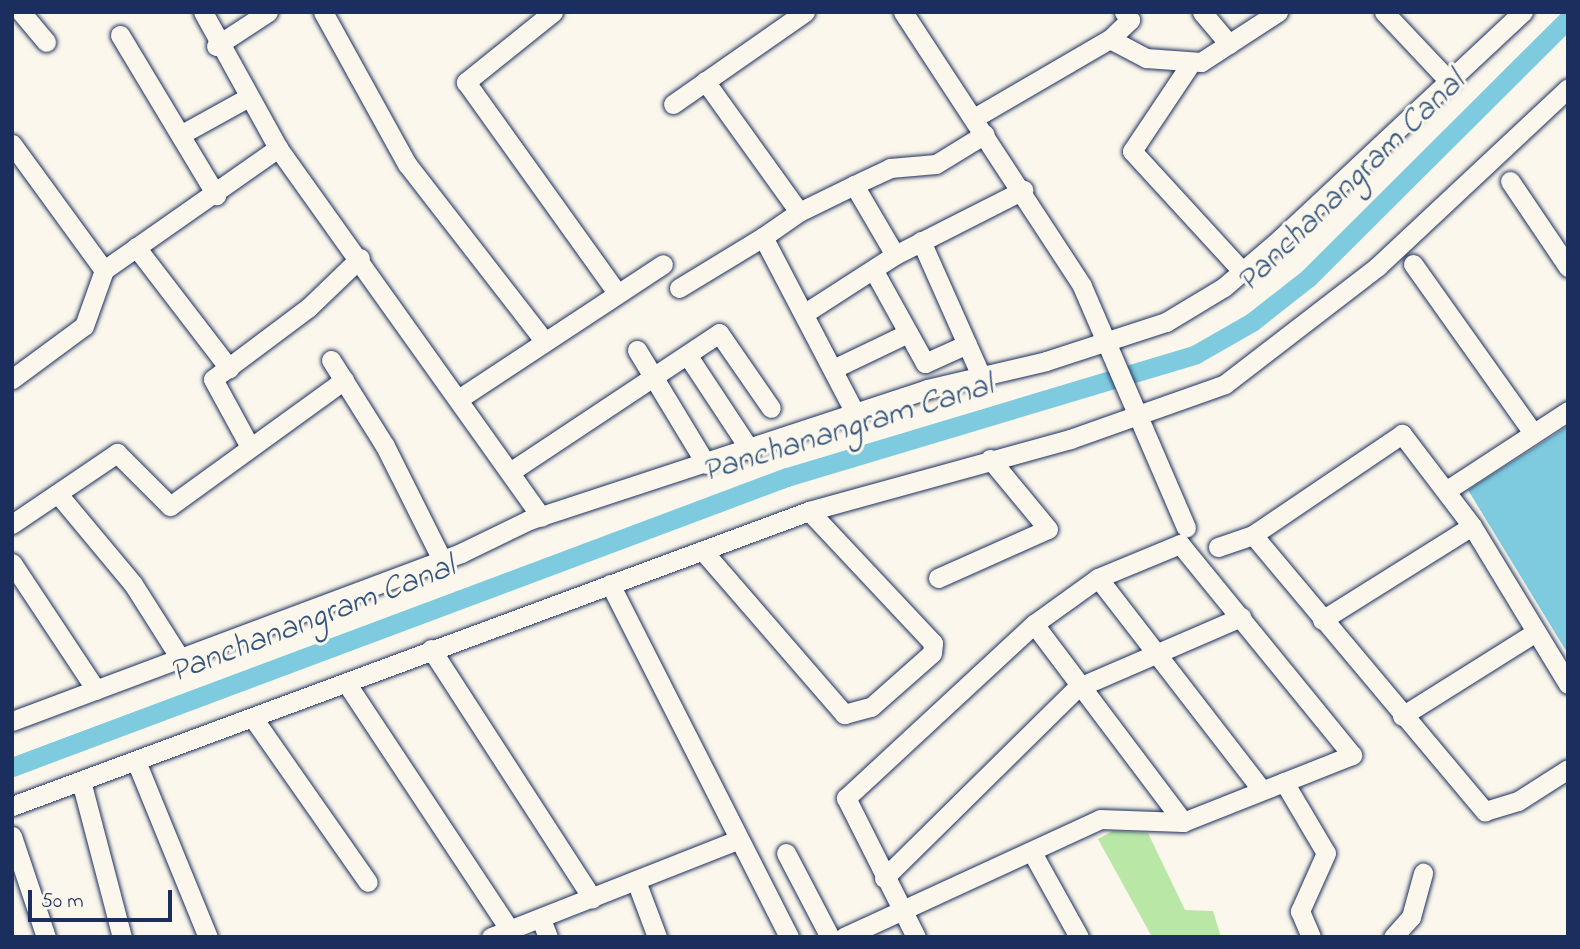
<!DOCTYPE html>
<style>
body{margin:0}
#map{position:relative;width:1580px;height:949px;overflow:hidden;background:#fbf7ec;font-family:"Indie Flower",sans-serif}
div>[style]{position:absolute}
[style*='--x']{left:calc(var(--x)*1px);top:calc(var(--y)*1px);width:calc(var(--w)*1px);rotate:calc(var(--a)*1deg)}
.green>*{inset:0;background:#b9e7a6}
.water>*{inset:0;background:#7ecade}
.canal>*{height:19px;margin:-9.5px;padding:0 9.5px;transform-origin:9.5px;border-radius:9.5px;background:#7ecade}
.roads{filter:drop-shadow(0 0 2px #1b2f5e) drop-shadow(0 0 2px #1b2f5e)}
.minor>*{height:19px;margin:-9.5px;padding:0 9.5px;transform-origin:9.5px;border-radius:9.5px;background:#fbf7ec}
span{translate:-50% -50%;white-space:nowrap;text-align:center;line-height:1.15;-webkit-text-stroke:6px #fbf7ec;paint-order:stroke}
.water-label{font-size:33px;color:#34567e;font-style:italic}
.frame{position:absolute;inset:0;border:14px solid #1b2f5e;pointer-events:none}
.scale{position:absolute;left:28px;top:890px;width:144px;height:32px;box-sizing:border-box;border:4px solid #1b2f5e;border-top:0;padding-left:9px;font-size:21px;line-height:24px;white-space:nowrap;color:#1b2f5e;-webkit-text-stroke:5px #fbf7ec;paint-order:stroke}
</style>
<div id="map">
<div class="green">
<div style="clip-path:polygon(1113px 831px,1148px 833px,1185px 910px,1213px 911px,1221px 937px,1152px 937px,1098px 839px)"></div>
</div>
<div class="water">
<div style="clip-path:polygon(1568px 426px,1568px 654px,1468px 490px)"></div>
</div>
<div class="canal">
<div style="--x:12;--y:767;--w:827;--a:-20.52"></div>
<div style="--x:787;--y:477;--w:427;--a:-16.7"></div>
<div style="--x:1196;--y:354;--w:64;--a:-29.7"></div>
<div style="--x:1252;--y:322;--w:71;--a:-38.2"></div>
<div style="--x:1308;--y:278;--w:367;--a:-44.9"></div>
</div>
<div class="roads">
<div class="minor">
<div style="--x:21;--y:12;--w:39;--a:50"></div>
<div style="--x:203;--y:12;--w:155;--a:61.1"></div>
<div style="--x:278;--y:148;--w:453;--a:54.5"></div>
<div style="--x:323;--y:12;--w:174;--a:61.1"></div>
<div style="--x:407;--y:164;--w:225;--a:52.2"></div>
<div style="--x:553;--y:12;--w:112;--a:141.2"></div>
<div style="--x:466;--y:82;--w:259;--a:54.4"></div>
<div style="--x:903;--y:12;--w:327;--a:56.8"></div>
<div style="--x:1082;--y:286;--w:263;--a:66.7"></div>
<div style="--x:1202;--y:12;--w:42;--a:49.8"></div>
<div style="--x:1384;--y:12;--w:96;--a:46.7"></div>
<div style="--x:120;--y:35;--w:187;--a:59"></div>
<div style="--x:1110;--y:39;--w:41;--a:27.8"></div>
<div style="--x:1146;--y:58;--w:55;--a:4.2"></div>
<div style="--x:1201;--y:62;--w:92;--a:-33"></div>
<div style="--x:216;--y:46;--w:62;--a:-33.2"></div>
<div style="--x:1191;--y:63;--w:106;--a:123.8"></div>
<div style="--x:1132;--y:151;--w:161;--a:47.5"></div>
<div style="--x:705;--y:81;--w:161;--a:54.3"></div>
<div style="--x:799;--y:212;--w:61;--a:-26.1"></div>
<div style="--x:854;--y:185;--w:81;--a:59.6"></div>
<div style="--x:895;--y:255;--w:107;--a:147.2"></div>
<div style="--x:673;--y:104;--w:161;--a:-34.9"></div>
<div style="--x:974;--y:118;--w:157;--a:-30.2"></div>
<div style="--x:1110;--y:39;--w:28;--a:-44"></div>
<div style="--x:1130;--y:20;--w:10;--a:-127"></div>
<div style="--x:180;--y:135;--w:77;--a:-28.9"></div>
<div style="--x:12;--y:144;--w:156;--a:53.9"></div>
<div style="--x:1510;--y:181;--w:104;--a:56"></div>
<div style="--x:854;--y:185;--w:40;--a:-25"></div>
<div style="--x:890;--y:168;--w:46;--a:-5"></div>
<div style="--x:936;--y:164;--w:57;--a:-31.5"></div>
<div style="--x:799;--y:212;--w:44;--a:145.2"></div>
<div style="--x:763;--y:237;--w:199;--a:62.4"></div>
<div style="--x:921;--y:241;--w:150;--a:66"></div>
<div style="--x:136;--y:247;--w:153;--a:52.5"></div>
<div style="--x:895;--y:255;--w:144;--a:-26.9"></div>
<div style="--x:1413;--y:264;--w:207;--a:54.6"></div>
<div style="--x:874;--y:271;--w:105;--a:61"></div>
<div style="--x:925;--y:363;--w:46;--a:-24.3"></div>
<div style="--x:679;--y:288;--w:98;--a:-31.3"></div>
<div style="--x:637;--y:350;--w:133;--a:58.8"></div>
<div style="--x:688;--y:356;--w:113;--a:56.6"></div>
<div style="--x:331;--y:360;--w:102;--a:57.9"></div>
<div style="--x:385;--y:446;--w:127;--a:63.4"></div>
<div style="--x:835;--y:368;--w:81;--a:-25.6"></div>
<div style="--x:12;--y:379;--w:89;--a:-36.4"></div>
<div style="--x:84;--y:326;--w:59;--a:-70.3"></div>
<div style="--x:104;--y:270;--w:213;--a:-35"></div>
<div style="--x:460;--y:398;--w:243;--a:-33.4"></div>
<div style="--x:250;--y:447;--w:77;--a:-118.6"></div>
<div style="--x:213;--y:379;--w:119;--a:-36.8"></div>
<div style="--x:308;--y:308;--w:72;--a:-43.9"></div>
<div style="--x:510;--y:472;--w:251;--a:-33.6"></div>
<div style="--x:719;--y:333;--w:91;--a:55.3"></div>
<div style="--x:1447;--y:490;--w:145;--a:-33.1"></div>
<div style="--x:58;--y:494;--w:117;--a:50.2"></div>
<div style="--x:133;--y:584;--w:88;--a:57.6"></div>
<div style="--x:12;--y:524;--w:127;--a:-34.1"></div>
<div style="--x:117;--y:453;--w:75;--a:45"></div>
<div style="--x:170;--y:506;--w:215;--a:-35.9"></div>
<div style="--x:1218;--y:547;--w:37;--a:-19"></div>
<div style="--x:703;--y:551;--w:216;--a:49.1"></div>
<div style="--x:844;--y:714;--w:28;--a:-15"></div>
<div style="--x:871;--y:707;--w:81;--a:-41.5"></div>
<div style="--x:932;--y:653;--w:10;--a:-84"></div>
<div style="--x:933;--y:643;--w:181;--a:-133.2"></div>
<div style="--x:12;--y:563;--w:152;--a:56.5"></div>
<div style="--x:938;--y:578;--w:120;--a:-24"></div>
<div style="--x:1048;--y:529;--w:91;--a:-129.6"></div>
<div style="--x:1098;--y:578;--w:268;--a:52.3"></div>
<div style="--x:610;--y:584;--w:396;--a:63.1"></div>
<div style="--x:1322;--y:620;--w:177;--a:-32.1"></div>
<div style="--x:431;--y:649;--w:297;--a:57.1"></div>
<div style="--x:347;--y:684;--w:295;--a:56.5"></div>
<div style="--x:1568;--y:684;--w:185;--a:-121.3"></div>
<div style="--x:1472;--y:526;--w:116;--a:-127.3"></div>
<div style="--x:1402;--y:434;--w:180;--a:145.9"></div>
<div style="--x:1253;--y:535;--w:361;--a:50"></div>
<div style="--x:1485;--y:811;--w:34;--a:-17"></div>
<div style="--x:1518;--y:801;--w:59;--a:-32.6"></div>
<div style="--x:1402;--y:716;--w:158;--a:-32.1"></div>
<div style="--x:253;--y:718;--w:200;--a:55"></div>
<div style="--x:12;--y:721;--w:479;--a:-20.5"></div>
<div style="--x:461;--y:553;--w:76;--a:-25.9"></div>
<div style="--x:529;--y:520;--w:419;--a:-18.2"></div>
<div style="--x:927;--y:389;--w:122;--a:-13.2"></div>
<div style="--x:1046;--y:361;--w:126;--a:-18"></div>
<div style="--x:1166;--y:322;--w:68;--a:-31.1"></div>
<div style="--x:1224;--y:287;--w:74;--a:-40.6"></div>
<div style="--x:1280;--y:239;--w:333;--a:-43.1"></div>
<div style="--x:136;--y:761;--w:190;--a:67.8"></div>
<div style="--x:81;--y:781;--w:161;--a:75.3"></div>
<div style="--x:1284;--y:782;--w:82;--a:59.4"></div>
<div style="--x:1326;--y:853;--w:64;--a:114.1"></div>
<div style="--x:1300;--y:911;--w:28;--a:67"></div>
<div style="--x:12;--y:806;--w:850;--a:-20.31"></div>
<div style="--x:809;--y:511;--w:271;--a:-15.4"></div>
<div style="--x:1070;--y:439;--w:164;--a:-19.5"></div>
<div style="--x:1225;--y:384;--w:193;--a:-37.6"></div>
<div style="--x:1378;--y:266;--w:260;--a:-43.1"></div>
<div style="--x:12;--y:836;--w:107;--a:71.4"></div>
<div style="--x:786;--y:853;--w:95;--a:62.4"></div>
<div style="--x:1033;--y:854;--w:95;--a:61"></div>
<div style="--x:884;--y:878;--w:271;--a:-44.6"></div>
<div style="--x:1077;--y:688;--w:179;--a:-23.4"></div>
<div style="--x:636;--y:881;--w:60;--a:69.4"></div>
<div style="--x:541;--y:919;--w:19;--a:69"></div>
<div style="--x:491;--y:937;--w:264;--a:-21.5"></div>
<div style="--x:844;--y:937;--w:282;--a:-24.7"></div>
<div style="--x:1100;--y:819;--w:83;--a:2.1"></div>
<div style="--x:1183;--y:822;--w:182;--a:-21.6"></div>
<div style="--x:1352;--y:755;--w:272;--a:-129.2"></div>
<div style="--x:1180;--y:544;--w:89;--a:157.5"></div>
<div style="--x:1098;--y:578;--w:79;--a:144.3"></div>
<div style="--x:1034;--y:624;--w:248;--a:53"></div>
<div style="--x:916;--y:937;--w:156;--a:-116.7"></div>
<div style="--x:846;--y:798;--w:256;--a:-42.8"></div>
<div style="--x:1393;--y:937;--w:27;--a:-48"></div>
<div style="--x:1411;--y:917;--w:46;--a:-74.7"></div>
</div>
</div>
<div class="water-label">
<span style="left:1352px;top:183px;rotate:-44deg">Panchanangram Canal</span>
<span style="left:848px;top:430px;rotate:-17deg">Panchanangram Canal</span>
<span style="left:313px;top:621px;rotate:-21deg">Panchanangram Canal</span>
</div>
<div class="frame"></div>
<div class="scale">50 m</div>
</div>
